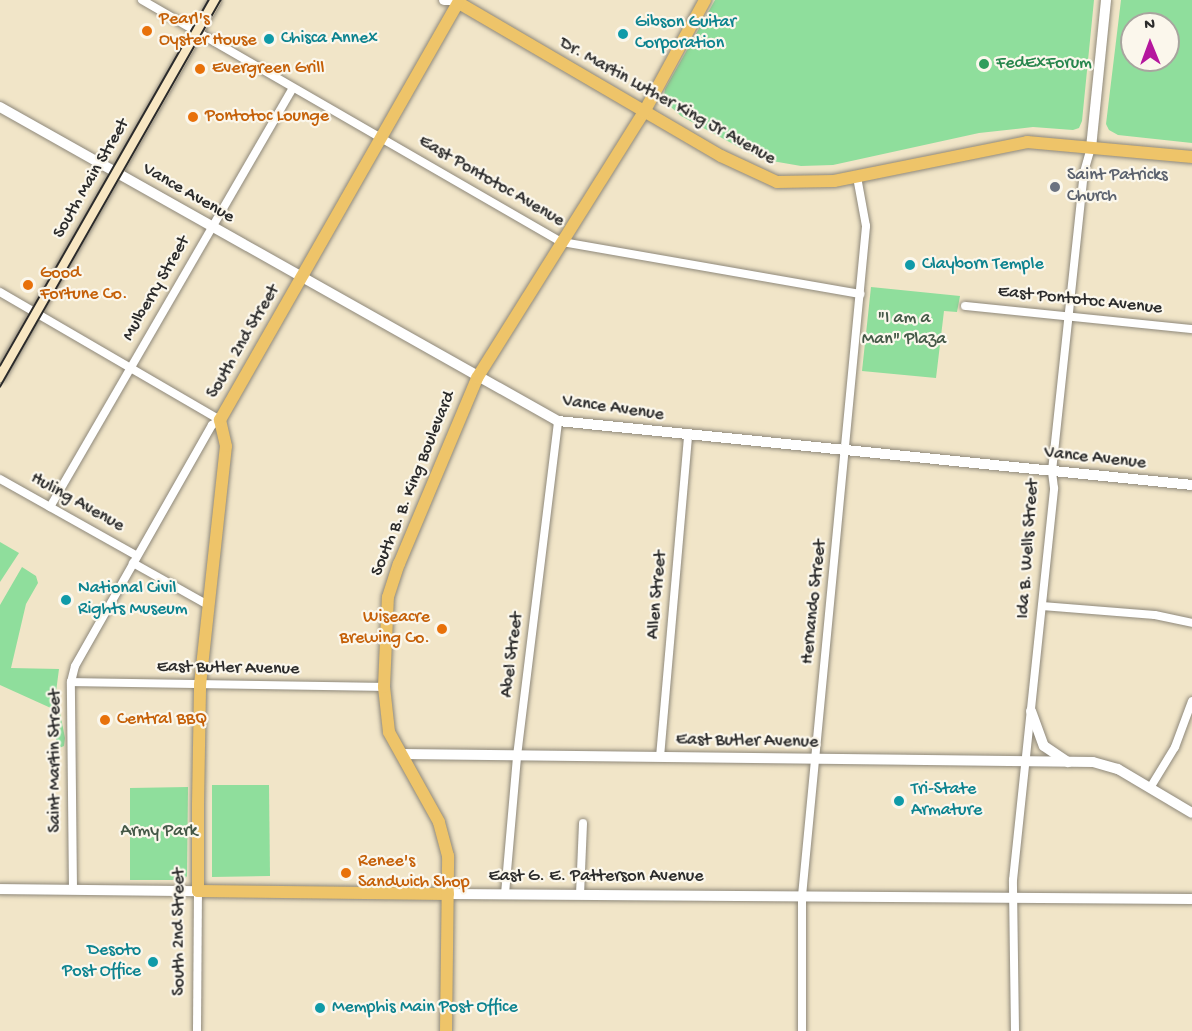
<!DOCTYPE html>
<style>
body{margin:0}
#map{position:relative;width:1192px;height:1031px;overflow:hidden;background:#f1e5c8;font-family:"Gochi Hand",sans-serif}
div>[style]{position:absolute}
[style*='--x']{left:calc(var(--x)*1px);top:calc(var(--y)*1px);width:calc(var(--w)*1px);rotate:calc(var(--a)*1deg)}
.green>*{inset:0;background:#8fde9c}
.roads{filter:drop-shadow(0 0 2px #8e887a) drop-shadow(0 0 2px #8e887a)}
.minor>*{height:8px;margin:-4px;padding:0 4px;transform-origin:4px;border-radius:4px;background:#fff}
.tertiary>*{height:10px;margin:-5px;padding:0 5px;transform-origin:5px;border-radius:5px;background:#fff}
.secondary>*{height:12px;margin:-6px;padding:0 6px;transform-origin:6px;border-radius:6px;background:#f8e7c3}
.primary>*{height:12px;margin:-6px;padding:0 6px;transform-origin:6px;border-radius:6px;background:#eec469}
.tram>*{height:1.5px;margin:-0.75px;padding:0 0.75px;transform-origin:0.75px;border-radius:0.75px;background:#2b2b2b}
.dots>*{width:16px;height:16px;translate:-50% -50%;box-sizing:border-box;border:3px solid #fbf7ec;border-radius:50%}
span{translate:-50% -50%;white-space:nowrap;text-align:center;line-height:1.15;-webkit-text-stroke:4.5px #fbf7ec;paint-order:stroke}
.food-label{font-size:18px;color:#c56008}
.left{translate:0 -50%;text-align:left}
.right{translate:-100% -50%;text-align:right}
.culture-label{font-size:18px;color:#0d838f}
.leisure-label{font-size:18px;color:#27864d}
.street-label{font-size:18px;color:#2b2b2b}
.worship-label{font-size:18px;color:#5b616d}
.park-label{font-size:18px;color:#445847}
.north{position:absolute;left:1120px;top:12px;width:60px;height:60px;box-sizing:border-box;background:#fbf7ec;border:2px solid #a8a59f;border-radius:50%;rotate:359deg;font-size:16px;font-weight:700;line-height:24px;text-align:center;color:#2b2b2b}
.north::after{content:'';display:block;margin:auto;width:21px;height:27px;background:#b5179e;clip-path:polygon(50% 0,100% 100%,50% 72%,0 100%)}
</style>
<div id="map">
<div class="green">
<div style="clip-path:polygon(715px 0,1094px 0,1082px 121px,1079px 128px,1073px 130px,1033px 127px,979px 133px,833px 165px,801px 166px,761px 159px,681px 116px,663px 100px,665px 89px)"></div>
<div style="clip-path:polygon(evenodd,1121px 0,1192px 0,1192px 143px,1118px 135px,1109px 130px,1106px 124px,1121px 0,1132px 24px,1168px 24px,1168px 60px,1132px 60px,1132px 24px)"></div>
<div style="clip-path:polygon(871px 287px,960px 296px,957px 312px,944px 311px,936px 378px,862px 371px)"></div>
<div style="clip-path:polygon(0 542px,19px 553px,0 582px)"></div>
<div style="clip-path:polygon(22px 567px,36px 576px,38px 583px,26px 604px,11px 668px,59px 669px,56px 692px,65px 738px,64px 746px,57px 749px,53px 709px,0 685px,0 605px)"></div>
<div style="clip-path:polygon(212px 785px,269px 785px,270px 876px,212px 877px)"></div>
<div style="clip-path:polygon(188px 787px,187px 876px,184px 880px,130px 880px,130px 788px)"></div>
</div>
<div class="roads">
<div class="minor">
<div style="--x:142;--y:0;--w:485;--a:30"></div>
<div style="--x:562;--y:242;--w:303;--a:9.9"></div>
<div style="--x:0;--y:292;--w:255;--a:30.2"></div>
<div style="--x:965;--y:306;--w:228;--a:5.8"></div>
<div style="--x:0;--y:479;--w:157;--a:29.3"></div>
<div style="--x:50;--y:507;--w:484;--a:-59.9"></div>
<div style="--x:133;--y:563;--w:86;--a:29.2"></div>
<div style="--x:1042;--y:606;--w:113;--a:4.6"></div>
<div style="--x:1155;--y:615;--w:38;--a:12"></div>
<div style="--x:71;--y:682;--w:313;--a:0.9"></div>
<div style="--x:660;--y:757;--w:322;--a:-85"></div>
<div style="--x:1150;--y:788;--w:48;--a:-58.6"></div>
<div style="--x:1175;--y:747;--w:49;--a:-69.7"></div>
<div style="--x:73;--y:890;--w:208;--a:-90.6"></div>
<div style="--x:71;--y:682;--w:16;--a:-76"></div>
<div style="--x:75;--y:666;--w:277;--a:-60.4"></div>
<div style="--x:212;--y:425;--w:9;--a:-32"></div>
<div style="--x:505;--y:894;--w:139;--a:-85"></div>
<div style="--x:517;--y:756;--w:337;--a:-83"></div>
<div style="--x:580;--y:895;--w:72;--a:-87.6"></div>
<div style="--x:197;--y:1031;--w:140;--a:-89.6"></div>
<div style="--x:802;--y:1031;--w:135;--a:-90"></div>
<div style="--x:802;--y:896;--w:673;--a:-84.54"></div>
<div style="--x:866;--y:226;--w:50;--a:-100.4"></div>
<div style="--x:1015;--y:1031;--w:151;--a:-90.8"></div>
<div style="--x:1013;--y:880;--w:394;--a:-84"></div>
<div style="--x:1054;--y:488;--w:17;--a:-97"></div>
<div style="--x:1052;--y:471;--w:301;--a:-83.9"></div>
<div style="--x:1084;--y:172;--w:25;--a:-74"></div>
</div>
<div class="tertiary">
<div style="--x:444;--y:0;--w:13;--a:0"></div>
<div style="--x:0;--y:107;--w:640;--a:29.37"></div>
<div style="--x:558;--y:421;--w:637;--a:5.76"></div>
<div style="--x:1091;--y:148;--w:149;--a:-84.2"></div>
<div style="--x:1031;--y:711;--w:37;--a:70"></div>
<div style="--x:1044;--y:746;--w:29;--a:34"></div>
<div style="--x:401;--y:754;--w:692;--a:0.66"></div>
<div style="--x:1093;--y:762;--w:26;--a:16"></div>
<div style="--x:1118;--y:769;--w:86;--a:30.7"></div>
<div style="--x:0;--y:889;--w:198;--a:0.6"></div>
<div style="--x:448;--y:894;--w:744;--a:0.39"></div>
</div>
<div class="secondary">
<div style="--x:0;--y:376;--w:433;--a:-60.2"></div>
</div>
<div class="primary">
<div style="--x:459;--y:3;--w:303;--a:30.3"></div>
<div style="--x:721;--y:156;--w:62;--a:24.9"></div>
<div style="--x:777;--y:182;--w:57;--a:-1"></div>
<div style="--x:834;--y:181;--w:197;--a:-11.4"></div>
<div style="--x:1027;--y:142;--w:166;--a:5.2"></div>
<div style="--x:448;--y:894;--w:250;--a:-179.3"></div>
<div style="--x:198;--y:891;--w:87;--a:-90"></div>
<div style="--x:198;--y:804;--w:119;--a:-89"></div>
<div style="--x:200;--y:685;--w:240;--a:-83.8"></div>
<div style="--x:226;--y:446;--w:27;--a:-103"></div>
<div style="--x:220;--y:420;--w:484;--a:-60.3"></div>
<div style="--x:446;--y:1031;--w:175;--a:-89.3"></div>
<div style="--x:448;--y:856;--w:35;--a:-105"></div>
<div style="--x:439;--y:822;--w:103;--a:-119.1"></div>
<div style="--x:389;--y:732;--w:45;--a:-96.3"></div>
<div style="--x:384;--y:687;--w:90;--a:-87.5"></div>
<div style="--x:388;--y:597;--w:35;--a:-72"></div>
<div style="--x:399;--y:564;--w:202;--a:-67.2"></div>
<div style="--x:477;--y:378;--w:314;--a:-57.9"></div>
<div style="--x:644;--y:112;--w:128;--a:-61.4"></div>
</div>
</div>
<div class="tram">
<div style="--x:0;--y:366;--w:421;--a:-60.3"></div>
<div style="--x:0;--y:387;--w:446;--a:-60.3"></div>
</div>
<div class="dots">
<div style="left:147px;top:31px;background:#e8710a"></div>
<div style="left:623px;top:34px;background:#0f9aa8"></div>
<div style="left:269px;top:39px;background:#0f9aa8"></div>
<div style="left:984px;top:64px;background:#2e9e5b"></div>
<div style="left:200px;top:69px;background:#e8710a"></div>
<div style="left:193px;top:117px;background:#e8710a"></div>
<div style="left:1055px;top:187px;background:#6b7280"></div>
<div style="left:910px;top:265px;background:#0f9aa8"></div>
<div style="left:28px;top:285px;background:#e8710a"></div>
<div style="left:66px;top:600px;background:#0f9aa8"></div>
<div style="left:442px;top:629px;background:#e8710a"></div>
<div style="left:105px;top:720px;background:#e8710a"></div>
<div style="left:899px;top:801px;background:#0f9aa8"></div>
<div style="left:346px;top:873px;background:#e8710a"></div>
<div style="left:153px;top:962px;background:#0f9aa8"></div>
<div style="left:320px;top:1008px;background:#0f9aa8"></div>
</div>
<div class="food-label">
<span class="left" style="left:159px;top:31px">Pearl's<br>Oyster House</span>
<span class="left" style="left:212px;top:69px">Evergreen Grill</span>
<span class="left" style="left:205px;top:117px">Pontotoc Lounge</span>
<span class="left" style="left:40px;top:285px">Good<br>Fortune Co.</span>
<span class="right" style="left:430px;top:629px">Wiseacre<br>Brewing Co.</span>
<span class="left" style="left:117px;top:720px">Central BBQ</span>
<span class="left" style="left:358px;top:873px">Renee's<br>Sandwich Shop</span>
</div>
<div class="culture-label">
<span class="left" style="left:635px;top:34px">Gibson Guitar<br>Corporation</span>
<span class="left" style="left:281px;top:39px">Chisca Annex</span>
<span class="left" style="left:922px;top:265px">Clayborn Temple</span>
<span class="left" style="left:78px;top:600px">National Civil<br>Rights Museum</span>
<span class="left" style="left:911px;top:801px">Tri-State<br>Armature</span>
<span class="right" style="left:141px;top:962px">Desoto<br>Post Office</span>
<span class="left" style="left:332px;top:1008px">Memphis Main Post Office</span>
</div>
<div class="leisure-label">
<span class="left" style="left:996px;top:64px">FedExForum</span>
</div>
<div class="street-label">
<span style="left:667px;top:102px;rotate:29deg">Dr. Martin Luther King Jr Avenue</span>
<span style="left:92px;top:179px;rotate:-60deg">South Main Street</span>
<span style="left:491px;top:182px;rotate:30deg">East Pontotoc Avenue</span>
<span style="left:188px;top:194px;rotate:30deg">Vance Avenue</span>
<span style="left:157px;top:289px;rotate:-60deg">Mulberry Street</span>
<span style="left:1080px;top:301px;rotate:6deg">East Pontotoc Avenue</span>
<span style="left:244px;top:342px;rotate:-60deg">South 2nd Street</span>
<span style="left:613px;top:409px;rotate:8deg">Vance Avenue</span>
<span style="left:1095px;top:459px;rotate:6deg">Vance Avenue</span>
<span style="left:414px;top:484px;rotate:-68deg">South B. B. King Boulevard</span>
<span style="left:77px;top:503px;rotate:29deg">Huling Avenue</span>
<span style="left:1029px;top:549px;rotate:-86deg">Ida B. Wells Street</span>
<span style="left:658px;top:595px;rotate:-85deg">Allen Street</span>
<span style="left:815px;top:602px;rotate:-84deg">Hernando Street</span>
<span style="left:513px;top:655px;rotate:-83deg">Abel Street</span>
<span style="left:228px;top:669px;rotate:1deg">East Butler Avenue</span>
<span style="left:747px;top:742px;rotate:1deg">East Butler Avenue</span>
<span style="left:56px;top:761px;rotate:-90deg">Saint Martin Street</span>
<span style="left:596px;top:877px">East G. E. Patterson Avenue</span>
<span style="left:180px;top:932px;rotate:-90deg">South 2nd Street</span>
</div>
<div class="worship-label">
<span class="left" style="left:1067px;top:187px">Saint Patricks<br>Church</span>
</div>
<div class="park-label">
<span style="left:904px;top:330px">"I am a<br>Man" Plaza</span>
<span style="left:159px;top:832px">Army Park</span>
</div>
<div class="north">N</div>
</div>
